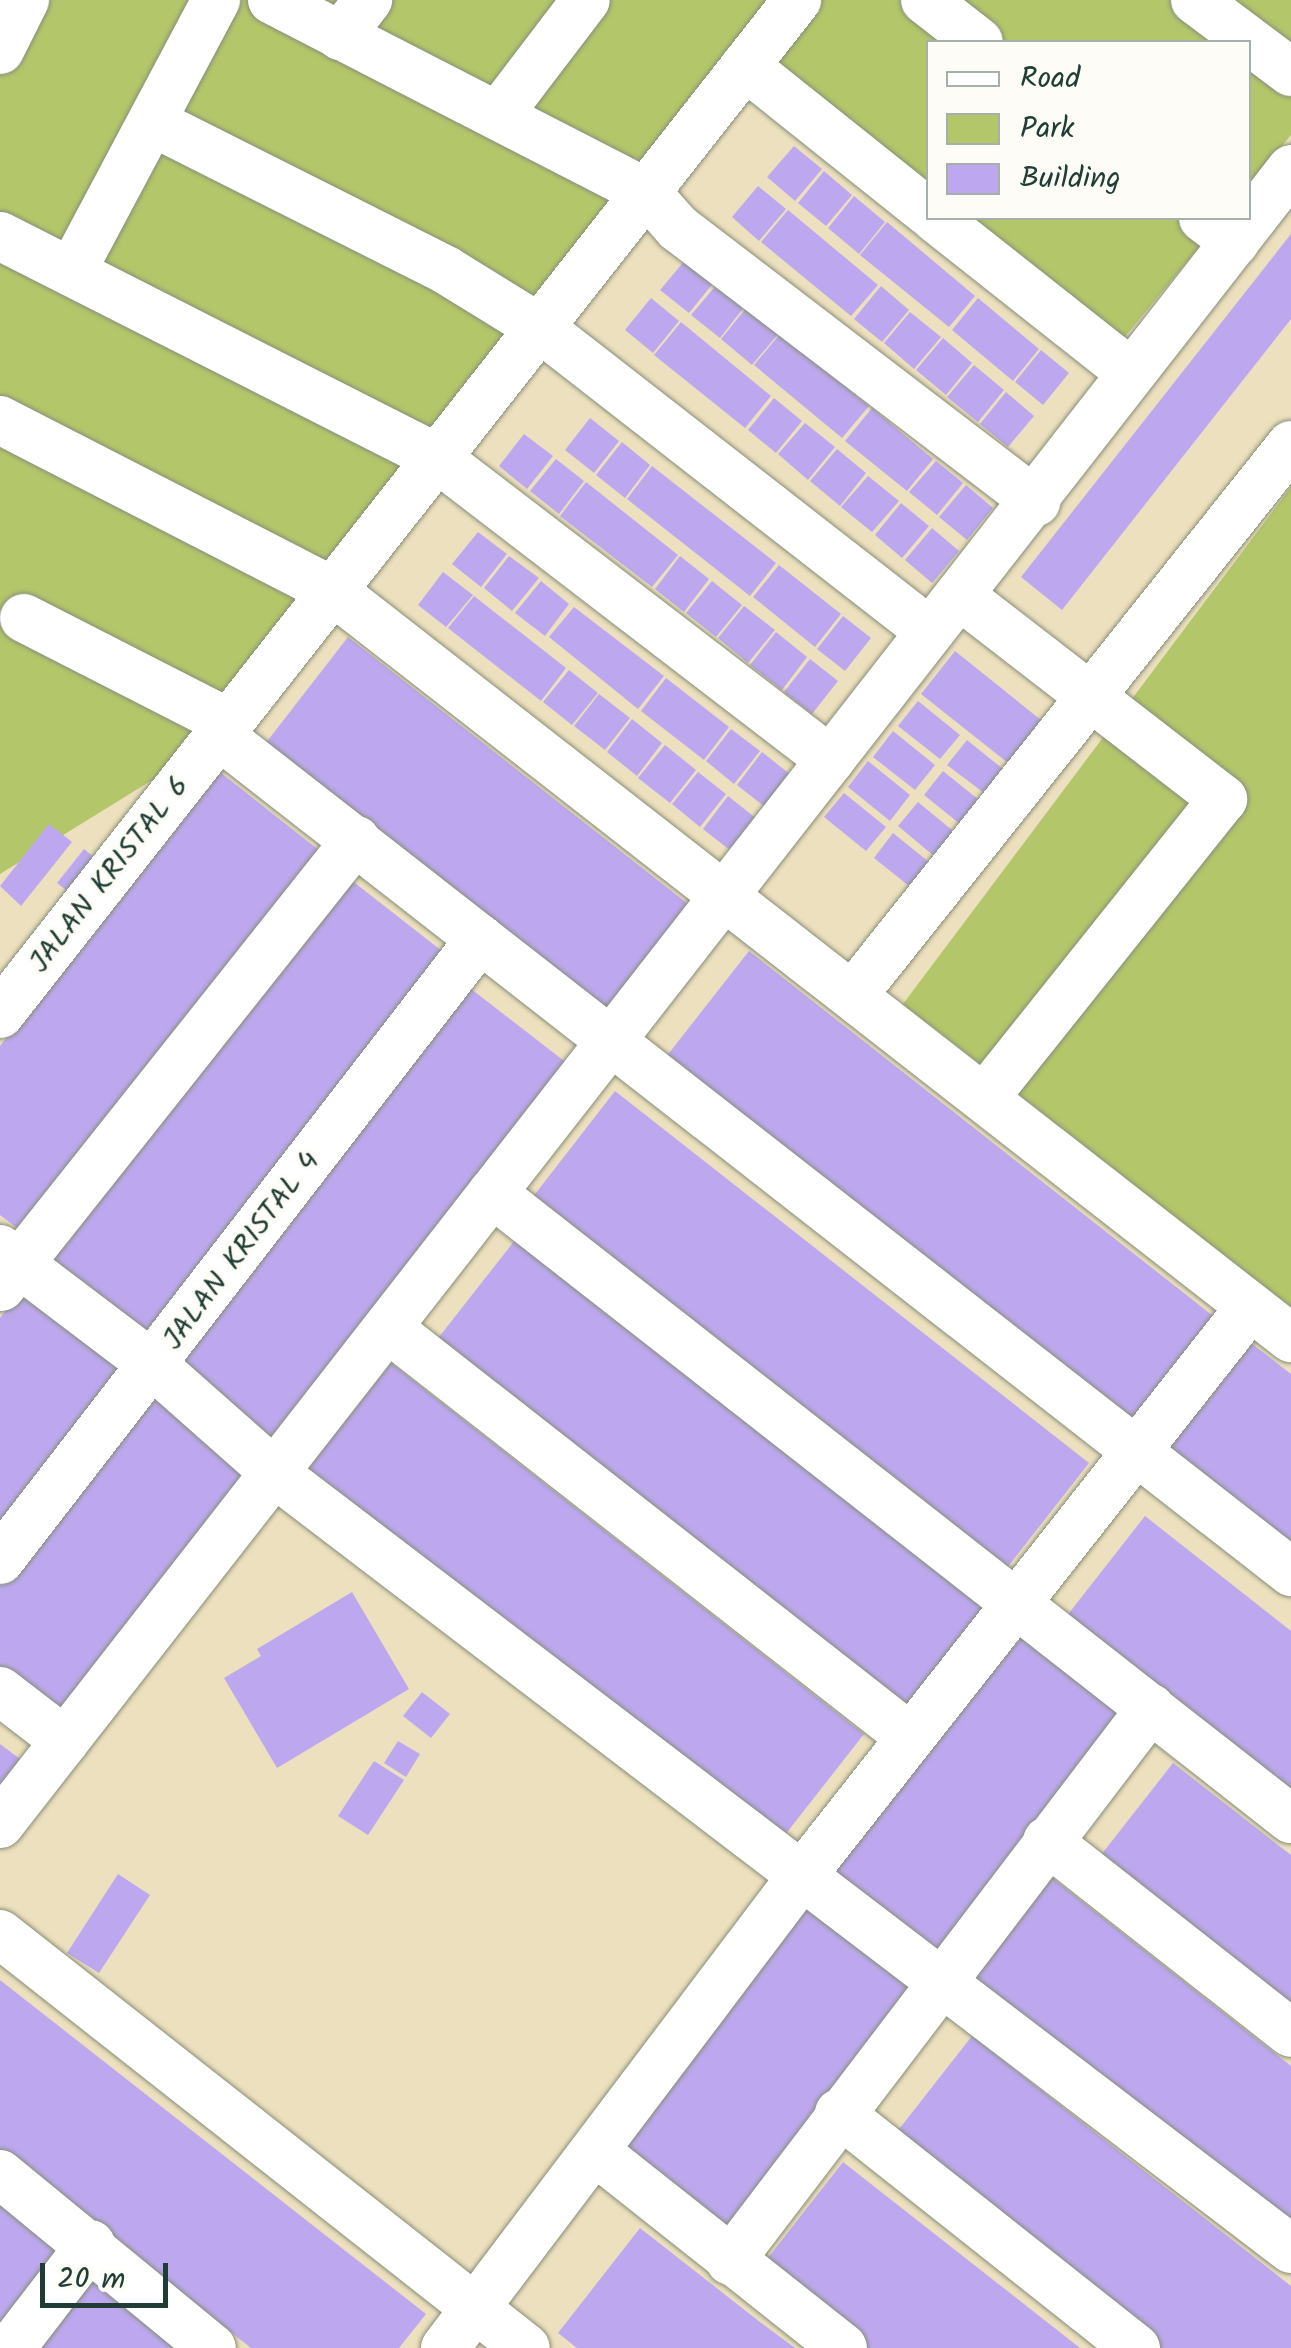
<!DOCTYPE html>
<style>
body{margin:0}
#map{position:relative;width:1291px;height:2348px;overflow:hidden;background:#ede0be;font-family:Kalam,sans-serif}
div>[style]{position:absolute}
[style*='--x']{left:calc(var(--x)*1px);top:calc(var(--y)*1px);width:calc(var(--w)*1px);rotate:calc(var(--a)*1deg)}
.green>*{inset:0;background:#b4c66a}
.building>*{inset:0;background:#bda8ef}
.roads{filter:drop-shadow(0 0 2px #868e79) drop-shadow(0 0 2px #868e79)}
.minor>*{height:48px;margin:-24px;padding:0 24px;transform-origin:24px;border-radius:24px;background:#fff}
span{translate:-50% -50%;white-space:nowrap;text-align:center;line-height:1.15;-webkit-text-stroke:8px #fdfcf7;paint-order:stroke}
.street-label{font-size:30px;color:#1f3d34}
.legend{position:absolute;left:926px;top:40px;width:325px;height:180px;box-sizing:border-box;background:#fdfcf7;border:2px solid #a4b0a9;margin:0;padding:12px 18px;list-style:none;font-size:30px;color:#1f3d34}
.legend li{display:flex;align-items:center;gap:20px;height:50px}
.legend b{width:50px;border:2px solid #a4b0a9}
.scale{position:absolute;left:40px;top:2263px;width:128px;height:45px;box-sizing:border-box;border:5px solid #1f3d34;border-top:0;padding-left:12px;font-size:30px;line-height:35px;white-space:nowrap;color:#1f3d34;-webkit-text-stroke:8px #fdfcf7;paint-order:stroke}
</style>
<div id="map">
<div class="green">
<div style="clip-path:polygon(0 0,1291px 0,1291px 135px,1249px 186px,1248px 42px,928px 42px,928px 194px,746px 58px,209px 745px,0 874px)"></div>
<div style="clip-path:polygon(960px 218px,1223px 218px,1123px 339px)"></div>
<div style="clip-path:polygon(1291px 487px,1291px 1307px,903px 1004px)"></div>
</div>
<div class="building">
<div style="clip-path:polygon(794px 146px,822px 169px,795px 201px,767px 177px)"></div>
<div style="clip-path:polygon(824px 171px,852px 195px,826px 226px,798px 203px)"></div>
<div style="clip-path:polygon(758px 186px,786px 209px,759px 241px,732px 217px)"></div>
<div style="clip-path:polygon(854px 196px,885px 222px,859px 254px,828px 228px)"></div>
<div style="clip-path:polygon(788px 210px,878px 285px,851px 316px,761px 242px)"></div>
<div style="clip-path:polygon(887px 222px,975px 296px,949px 327px,860px 255px)"></div>
<div style="clip-path:polygon(1291px 234px,1291px 319px,1062px 610px,1021px 577px)"></div>
<div style="clip-path:polygon(687px 258px,715px 281px,689px 313px,660px 290px)"></div>
<div style="clip-path:polygon(718px 283px,745px 306px,720px 338px,691px 315px)"></div>
<div style="clip-path:polygon(881px 286px,909px 310px,882px 342px,854px 319px)"></div>
<div style="clip-path:polygon(651px 298px,679px 321px,653px 353px,625px 330px)"></div>
<div style="clip-path:polygon(978px 298px,1039px 349px,1013px 381px,952px 330px)"></div>
<div style="clip-path:polygon(747px 307px,779px 333px,752px 365px,721px 339px)"></div>
<div style="clip-path:polygon(910px 312px,941px 337px,914px 369px,884px 343px)"></div>
<div style="clip-path:polygon(681px 322px,771px 396px,745px 428px,654px 355px)"></div>
<div style="clip-path:polygon(780px 334px,869px 406px,842px 438px,754px 365px)"></div>
<div style="clip-path:polygon(943px 338px,972px 363px,946px 395px,916px 370px)"></div>
<div style="clip-path:polygon(1041px 350px,1069px 373px,1043px 405px,1015px 382px)"></div>
<div style="clip-path:polygon(974px 365px,1004px 390px,978px 422px,947px 397px)"></div>
<div style="clip-path:polygon(1006px 392px,1034px 416px,1008px 447px,980px 424px)"></div>
<div style="clip-path:polygon(774px 398px,802px 421px,776px 453px,748px 430px)"></div>
<div style="clip-path:polygon(872px 408px,933px 459px,907px 491px,845px 441px)"></div>
<div style="clip-path:polygon(590px 418px,619px 441px,594px 473px,565px 450px)"></div>
<div style="clip-path:polygon(805px 423px,835px 447px,808px 480px,778px 454px)"></div>
<div style="clip-path:polygon(524px 434px,553px 456px,527px 489px,499px 466px)"></div>
<div style="clip-path:polygon(622px 442px,650px 465px,625px 498px,596px 475px)"></div>
<div style="clip-path:polygon(837px 449px,866px 473px,840px 506px,810px 481px)"></div>
<div style="clip-path:polygon(556px 459px,584px 481px,559px 514px,530px 491px)"></div>
<div style="clip-path:polygon(936px 461px,963px 483px,937px 515px,909px 492px)"></div>
<div style="clip-path:polygon(652px 466px,776px 563px,750px 596px,627px 499px)"></div>
<div style="clip-path:polygon(868px 476px,899px 501px,872px 532px,841px 507px)"></div>
<div style="clip-path:polygon(586px 482px,678px 555px,652px 587px,560px 516px)"></div>
<div style="clip-path:polygon(966px 485px,993px 508px,967px 540px,939px 517px)"></div>
<div style="clip-path:polygon(901px 503px,929px 526px,902px 558px,875px 535px)"></div>
<div style="clip-path:polygon(932px 528px,959px 551px,932px 583px,905px 560px)"></div>
<div style="clip-path:polygon(478px 532px,507px 554px,481px 587px,452px 564px)"></div>
<div style="clip-path:polygon(509px 556px,539px 578px,512px 611px,484px 588px)"></div>
<div style="clip-path:polygon(680px 556px,709px 579px,684px 612px,655px 589px)"></div>
<div style="clip-path:polygon(779px 565px,841px 614px,815px 647px,753px 597px)"></div>
<div style="clip-path:polygon(443px 572px,473px 595px,446px 627px,418px 605px)"></div>
<div style="clip-path:polygon(541px 581px,569px 604px,545px 636px,515px 613px)"></div>
<div style="clip-path:polygon(712px 581px,742px 605px,716px 637px,686px 613px)"></div>
<div style="clip-path:polygon(474px 596px,566px 668px,541px 701px,448px 628px)"></div>
<div style="clip-path:polygon(744px 606px,775px 630px,748px 663px,718px 638px)"></div>
<div style="clip-path:polygon(574px 607px,664px 676px,638px 709px,549px 637px)"></div>
<div style="clip-path:polygon(843px 616px,871px 638px,845px 671px,817px 649px)"></div>
<div style="clip-path:polygon(776px 632px,807px 657px,782px 690px,750px 665px)"></div>
<div style="clip-path:polygon(348px 637px,702px 915px,619px 1021px,265px 744px)"></div>
<div style="clip-path:polygon(955px 651px,1041px 720px,1008px 763px,921px 694px)"></div>
<div style="clip-path:polygon(810px 659px,838px 681px,812px 714px,784px 692px)"></div>
<div style="clip-path:polygon(569px 670px,598px 693px,572px 725px,543px 702px)"></div>
<div style="clip-path:polygon(666px 678px,729px 727px,704px 760px,641px 711px)"></div>
<div style="clip-path:polygon(599px 694px,630px 718px,605px 750px,574px 726px)"></div>
<div style="clip-path:polygon(918px 701px,960px 735px,940px 759px,898px 726px)"></div>
<div style="clip-path:polygon(632px 719px,662px 743px,637px 776px,607px 752px)"></div>
<div style="clip-path:polygon(731px 729px,760px 751px,734px 784px,706px 761px)"></div>
<div style="clip-path:polygon(893px 731px,935px 765px,915px 790px,873px 757px)"></div>
<div style="clip-path:polygon(967px 740px,1003px 769px,984px 793px,947px 765px)"></div>
<div style="clip-path:polygon(665px 745px,696px 770px,670px 803px,638px 778px)"></div>
<div style="clip-path:polygon(762px 752px,791px 775px,765px 807px,737px 785px)"></div>
<div style="clip-path:polygon(868px 761px,910px 795px,890px 821px,848px 787px)"></div>
<div style="clip-path:polygon(216px 769px,325px 855px,29px 1237px,0 1215px,0 1046px)"></div>
<div style="clip-path:polygon(943px 771px,979px 800px,960px 824px,924px 795px)"></div>
<div style="clip-path:polygon(698px 772px,726px 794px,700px 827px,672px 804px)"></div>
<div style="clip-path:polygon(844px 793px,886px 827px,866px 851px,824px 817px)"></div>
<div style="clip-path:polygon(728px 796px,757px 819px,731px 851px,703px 829px)"></div>
<div style="clip-path:polygon(918px 802px,953px 831px,934px 856px,898px 826px)"></div>
<div style="clip-path:polygon(49px 824px,72px 842px,21px 906px,0 886px)"></div>
<div style="clip-path:polygon(893px 833px,929px 862px,909px 886px,874px 858px)"></div>
<div style="clip-path:polygon(84px 849px,111px 871px,84px 904px,57px 883px)"></div>
<div style="clip-path:polygon(346px 876px,456px 962px,159px 1344px,49px 1258px)"></div>
<div style="clip-path:polygon(749px 951px,1222px 1323px,1139px 1429px,666px 1057px)"></div>
<div style="clip-path:polygon(466px 985px,577px 1071px,280px 1453px,170px 1367px)"></div>
<div style="clip-path:polygon(615px 1091px,1089px 1463px,1006px 1569px,532px 1198px)"></div>
<div style="clip-path:polygon(515px 1240px,988px 1611px,905px 1717px,432px 1346px)"></div>
<div style="clip-path:polygon(20px 1292px,130px 1378px,0 1545px,0 1318px)"></div>
<div style="clip-path:polygon(1251px 1343px,1291px 1374px,1291px 1545px,1168px 1449px)"></div>
<div style="clip-path:polygon(391px 1363px,864px 1734px,781px 1840px,307px 1469px)"></div>
<div style="clip-path:polygon(150px 1389px,260px 1475px,62px 1731px,0 1682px,0 1582px)"></div>
<div style="clip-path:polygon(1145px 1516px,1291px 1631px,1291px 1802px,1062px 1622px)"></div>
<div style="clip-path:polygon(352px 1592px,409px 1689px,277px 1768px,224px 1678px,261px 1656px,257px 1649px)"></div>
<div style="clip-path:polygon(1028px 1623px,1138px 1709px,940px 1964px,830px 1878px)"></div>
<div style="clip-path:polygon(422px 1692px,450px 1714px,431px 1738px,403px 1716px)"></div>
<div style="clip-path:polygon(398px 1741px,420px 1754px,406px 1777px,384px 1763px)"></div>
<div style="clip-path:polygon(0 1744px,24px 1762px,0 1793px)"></div>
<div style="clip-path:polygon(374px 1761px,404px 1780px,368px 1835px,338px 1816px)"></div>
<div style="clip-path:polygon(1173px 1763px,1291px 1855px,1291px 2026px,1090px 1869px)"></div>
<div style="clip-path:polygon(1046px 1873px,1291px 2066px,1291px 2236px,963px 1979px)"></div>
<div style="clip-path:polygon(118px 1874px,150px 1895px,99px 1973px,67px 1953px)"></div>
<div style="clip-path:polygon(806px 1897px,919px 1978px,730px 2240px,617px 2158px)"></div>
<div style="clip-path:polygon(0 1980px,426px 2314px,399px 2348px,251px 2348px,0 2151px)"></div>
<div style="clip-path:polygon(972px 2036px,1291px 2286px,1291px 2348px,1152px 2348px,889px 2142px)"></div>
<div style="clip-path:polygon(843px 2162px,1080px 2348px,862px 2348px,760px 2268px)"></div>
<div style="clip-path:polygon(0 2189px,75px 2247px,0 2343px)"></div>
<div style="clip-path:polygon(640px 2228px,760px 2322px,795px 2348px,577px 2348px,558px 2333px)"></div>
<div style="clip-path:polygon(98px 2267px,202px 2348px,36px 2348px)"></div>
</div>
<div class="roads">
<div class="minor">
<div style="--x:272;--y:0;--w:420;--a:27.2"></div>
<div style="--x:646;--y:192;--w:48;--a:48.4"></div>
<div style="--x:678;--y:228;--w:451;--a:37.4"></div>
<div style="--x:925;--y:0;--w:68;--a:37.9"></div>
<div style="--x:1195;--y:0;--w:120;--a:36.9"></div>
<div style="--x:340;--y:36;--w:46;--a:-52.1"></div>
<div style="--x:0;--y:50;--w:56;--a:-63.4"></div>
<div style="--x:745;--y:66;--w:234;--a:38.6"></div>
<div style="--x:499;--y:114;--w:143;--a:-52.7"></div>
<div style="--x:152;--y:122;--w:329;--a:26.7"></div>
<div style="--x:446;--y:270;--w:110;--a:31.7"></div>
<div style="--x:540;--y:328;--w:493;--a:37.9"></div>
<div style="--x:935;--y:218;--w:250;--a:38.3"></div>
<div style="--x:1203;--y:218;--w:40;--a:37"></div>
<div style="--x:0;--y:236;--w:490;--a:26.9"></div>
<div style="--x:437;--y:458;--w:496;--a:37.5"></div>
<div style="--x:72;--y:271;--w:307;--a:-62"></div>
<div style="--x:0;--y:420;--w:374;--a:27.2"></div>
<div style="--x:333;--y:591;--w:1215;--a:37.95"></div>
<div style="--x:959;--y:595;--w:334;--a:37.7"></div>
<div style="--x:1223;--y:799;--w:381;--a:128.6"></div>
<div style="--x:24;--y:618;--w:230;--a:27.1"></div>
<div style="--x:220;--y:736;--w:1359;--a:37.97"></div>
<div style="--x:853;--y:995;--w:703;--a:-51.47"></div>
<div style="--x:0;--y:1014;--w:1290;--a:-51.83"></div>
<div style="--x:492;--y:1193;--w:1015;--a:38.08"></div>
<div style="--x:0;--y:1249;--w:193;--a:37.2"></div>
<div style="--x:154;--y:1366;--w:164;--a:41.5"></div>
<div style="--x:277;--y:1475;--w:1276;--a:37.35"></div>
<div style="--x:1;--y:1287;--w:571;--a:-51.54"></div>
<div style="--x:389;--y:1329;--w:662;--a:38.06"></div>
<div style="--x:0;--y:1560;--w:785;--a:-52.3"></div>
<div style="--x:0;--y:1691;--w:82;--a:37.6"></div>
<div style="--x:0;--y:1824;--w:2099;--a:-52.04"></div>
<div style="--x:1047;--y:1841;--w:310;--a:38.2"></div>
<div style="--x:0;--y:1934;--w:669;--a:38.21"></div>
<div style="--x:839;--y:2113;--w:379;--a:38.4"></div>
<div style="--x:596;--y:2152;--w:315;--a:38.4"></div>
<div style="--x:0;--y:2174;--w:274;--a:39.4"></div>
<div style="--x:730;--y:2261;--w:695;--a:-52.72"></div>
<div style="--x:11;--y:2348;--w:131;--a:-52.4"></div>
<div style="--x:445;--y:2348;--w:595;--a:-52.92"></div>
<div style="--x:804;--y:1873;--w:721;--a:-51.76"></div>
</div>
</div>
<div class="street-label">
<span style="left:110px;top:875px;rotate:-52deg">JALAN KRISTAL 6</span>
<span style="left:242px;top:1251px;rotate:-53deg">JALAN KRISTAL 4</span>
</div>
<ul class="legend">
<li><b style="height:12px;background:#fff"></b>Road</li>
<li><b style="height:28px;background:#b4c66a"></b>Park</li>
<li><b style="height:28px;background:#bda8ef"></b>Building</li>
</ul>
<div class="scale">20 m</div>
</div>
